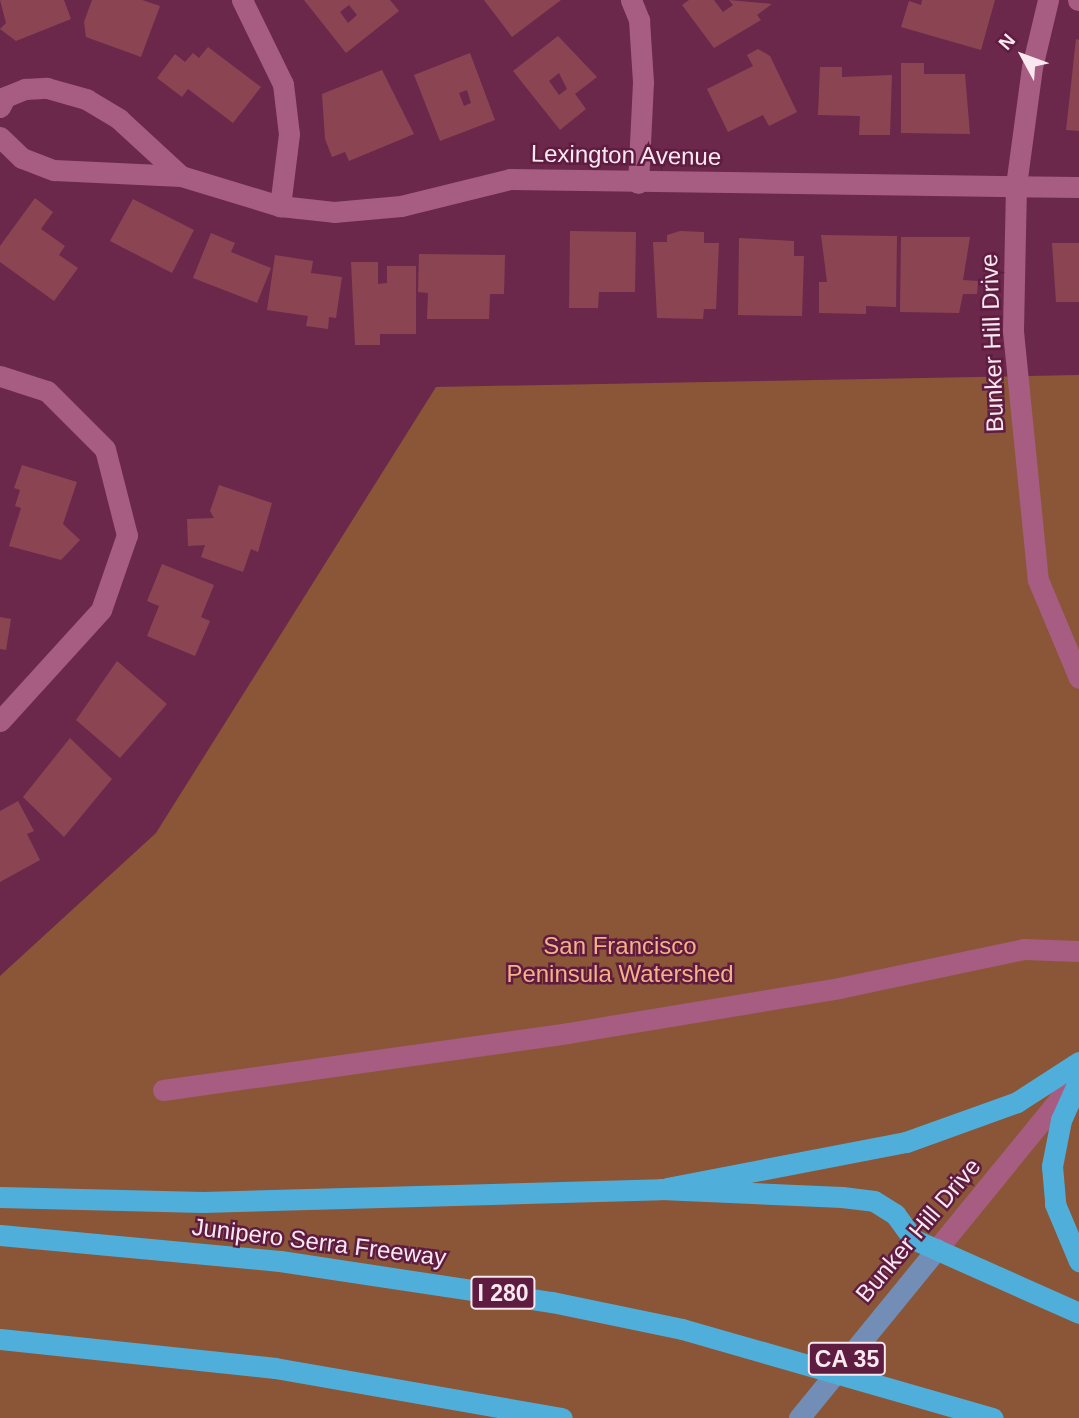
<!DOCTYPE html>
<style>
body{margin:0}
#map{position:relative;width:1079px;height:1418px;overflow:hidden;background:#6b284b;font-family:Arial,sans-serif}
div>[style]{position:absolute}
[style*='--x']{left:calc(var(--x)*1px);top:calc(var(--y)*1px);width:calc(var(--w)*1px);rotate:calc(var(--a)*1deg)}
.green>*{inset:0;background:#8b5637}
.building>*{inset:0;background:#8b4552}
.minor>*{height:21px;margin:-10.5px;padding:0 10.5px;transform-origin:10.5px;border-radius:10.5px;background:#a65d81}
.major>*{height:21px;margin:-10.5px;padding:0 10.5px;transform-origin:10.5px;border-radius:10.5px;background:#728eb6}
.highway>*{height:21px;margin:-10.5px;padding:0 10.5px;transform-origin:10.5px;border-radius:10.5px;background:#50afda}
span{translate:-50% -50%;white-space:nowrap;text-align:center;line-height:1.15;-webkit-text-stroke:5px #5f1c41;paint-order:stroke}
.shield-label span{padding:2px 5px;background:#5f1c41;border:2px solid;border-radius:5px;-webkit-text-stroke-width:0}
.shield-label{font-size:23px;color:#fae8f0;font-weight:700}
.street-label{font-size:24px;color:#fae8f0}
.park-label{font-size:24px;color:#f8b087}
.north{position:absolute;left:988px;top:21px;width:70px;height:70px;-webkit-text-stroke:5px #5f1c41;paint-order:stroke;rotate:311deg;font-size:19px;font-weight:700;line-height:28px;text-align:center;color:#fae8f0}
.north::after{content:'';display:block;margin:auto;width:24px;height:32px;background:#fae8f0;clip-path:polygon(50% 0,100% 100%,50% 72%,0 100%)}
</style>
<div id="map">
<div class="green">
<div style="clip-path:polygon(1079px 375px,1079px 1418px,0 1418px,0 976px,156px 833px,436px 387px)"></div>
</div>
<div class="building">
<div style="clip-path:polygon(0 0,64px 0,71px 19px,16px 41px,0 29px,6px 23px)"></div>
<div style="clip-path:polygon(92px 0,142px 0,160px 6px,141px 57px,86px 37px,84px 22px)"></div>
<div style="clip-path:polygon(evenodd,304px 0,390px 0,399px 11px,346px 53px,304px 0,349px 5px,357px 15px,348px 23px,340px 12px,349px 5px)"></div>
<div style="clip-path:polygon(484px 0,561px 0,512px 37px)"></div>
<div style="clip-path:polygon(689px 0,714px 0,723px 12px,733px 5px,729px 0,772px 4px,757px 15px,761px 20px,714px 48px,682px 5px)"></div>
<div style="clip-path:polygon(922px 0,995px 0,981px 50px,901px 27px,909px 1px,921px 5px)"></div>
<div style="clip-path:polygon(evenodd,558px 36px,597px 77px,575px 94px,586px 109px,560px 130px,513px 71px,558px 36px,559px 73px,567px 89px,559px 95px,549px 81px,559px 73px)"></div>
<div style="clip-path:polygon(1076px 39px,1079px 40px,1079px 131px,1066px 130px)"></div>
<div style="clip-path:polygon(208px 47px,261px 87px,233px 123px,188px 89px,182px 97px,157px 78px,175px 54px,185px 62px,193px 53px,199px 58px)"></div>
<div style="clip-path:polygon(758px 49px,770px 56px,797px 112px,769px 126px,763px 115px,728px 132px,707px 89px,753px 66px,747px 55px)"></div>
<div style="clip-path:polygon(evenodd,470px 53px,495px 120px,440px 141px,414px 75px,470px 53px,467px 90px,471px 103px,464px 106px,459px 93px,467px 90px)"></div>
<div style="clip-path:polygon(901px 63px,924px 63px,924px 74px,965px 74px,970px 134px,901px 133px)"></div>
<div style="clip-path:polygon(820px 67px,842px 67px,842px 77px,892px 75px,890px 135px,859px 135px,860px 116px,818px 115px)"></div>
<div style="clip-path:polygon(382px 70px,414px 134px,349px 161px,345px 152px,332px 157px,325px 139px,322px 94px)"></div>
<div style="clip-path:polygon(35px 198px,53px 212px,41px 229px,65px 246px,59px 255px,78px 268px,54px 301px,0 262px,0 246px)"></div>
<div style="clip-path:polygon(133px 199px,194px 230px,172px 273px,110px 241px)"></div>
<div style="clip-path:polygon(570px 231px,636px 232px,635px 292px,599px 292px,598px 308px,569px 308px)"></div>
<div style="clip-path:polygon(680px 231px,704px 232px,704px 243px,719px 243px,716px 309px,704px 309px,703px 319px,657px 318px,653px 242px,667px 242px,667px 235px)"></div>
<div style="clip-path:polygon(211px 233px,235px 243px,231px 252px,271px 268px,257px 303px,193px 278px)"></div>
<div style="clip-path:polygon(821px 235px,897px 236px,896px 307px,866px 306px,866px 314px,819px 313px,819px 282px,827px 282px)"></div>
<div style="clip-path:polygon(901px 237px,970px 237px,963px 280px,978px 281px,977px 294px,963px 294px,959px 313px,900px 312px)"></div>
<div style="clip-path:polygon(739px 238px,794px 241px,794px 256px,804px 256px,802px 316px,738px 315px)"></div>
<div style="clip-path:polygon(1052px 243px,1079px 243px,1079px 302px,1056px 302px)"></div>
<div style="clip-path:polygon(419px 254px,505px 255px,504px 294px,490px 294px,489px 319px,427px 319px,428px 293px,418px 292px)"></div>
<div style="clip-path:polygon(275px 255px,313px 261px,311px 273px,342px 277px,336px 318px,329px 317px,328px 329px,306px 326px,308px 316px,267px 310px)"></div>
<div style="clip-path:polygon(351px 262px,378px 262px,378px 284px,387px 283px,387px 266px,416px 266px,416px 334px,380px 334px,380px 345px,355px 345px)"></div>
<div style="clip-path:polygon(22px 465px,77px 482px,63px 524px,80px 540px,61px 560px,9px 546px,21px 508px,15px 506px,20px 490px,14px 488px)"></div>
<div style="clip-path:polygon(219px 485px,272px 503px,258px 552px,251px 549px,243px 572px,201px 557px,205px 545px,188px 546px,187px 519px,214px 518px,210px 511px)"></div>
<div style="clip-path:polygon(162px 564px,214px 585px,201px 617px,210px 621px,195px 656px,147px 636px,159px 606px,147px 601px)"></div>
<div style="clip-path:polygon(0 617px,11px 619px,6px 650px,0 649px)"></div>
<div style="clip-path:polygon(117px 661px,167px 704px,120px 758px,76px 720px)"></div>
<div style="clip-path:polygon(70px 738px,112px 779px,64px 837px,23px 797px)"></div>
<div style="clip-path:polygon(18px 801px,34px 831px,27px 834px,40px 860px,0 882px,0 811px)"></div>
</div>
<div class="minor">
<div style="--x:242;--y:0;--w:93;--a:64"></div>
<div style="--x:283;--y:84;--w:50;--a:83.2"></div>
<div style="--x:289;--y:134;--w:73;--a:97.1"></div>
<div style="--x:631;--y:0;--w:22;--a:68"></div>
<div style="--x:639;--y:20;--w:62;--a:86.3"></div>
<div style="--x:643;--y:82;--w:101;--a:92.8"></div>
<div style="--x:1048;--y:0;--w:69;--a:103.4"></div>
<div style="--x:1032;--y:67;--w:120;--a:97.7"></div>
<div style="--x:1016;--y:186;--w:145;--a:91.2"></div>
<div style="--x:1013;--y:331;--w:250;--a:84.3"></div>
<div style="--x:1038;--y:580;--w:106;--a:67.3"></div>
<div style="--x:1078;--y:0;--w:1;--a:0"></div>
<div style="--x:0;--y:107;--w:11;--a:-63"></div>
<div style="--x:5;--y:97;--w:22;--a:-22"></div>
<div style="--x:25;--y:89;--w:22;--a:-3"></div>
<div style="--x:47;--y:88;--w:41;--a:15.8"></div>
<div style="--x:86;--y:99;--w:39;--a:31"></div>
<div style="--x:119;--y:119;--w:84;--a:42.6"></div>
<div style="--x:0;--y:137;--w:30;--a:44"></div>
<div style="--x:22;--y:158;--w:34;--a:21"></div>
<div style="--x:54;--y:170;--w:127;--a:2.7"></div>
<div style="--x:181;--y:176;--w:103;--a:16.9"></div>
<div style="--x:280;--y:206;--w:54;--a:6.3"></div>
<div style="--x:334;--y:212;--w:67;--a:-5.1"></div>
<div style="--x:401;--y:206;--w:112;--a:-13.9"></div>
<div style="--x:510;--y:179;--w:569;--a:0.81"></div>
<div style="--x:0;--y:376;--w:49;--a:17.7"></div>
<div style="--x:47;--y:391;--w:82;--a:45"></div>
<div style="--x:105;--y:449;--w:89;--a:75.7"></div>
<div style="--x:127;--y:535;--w:79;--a:109.1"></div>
<div style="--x:101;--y:610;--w:150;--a:132.3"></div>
<div style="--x:163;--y:1090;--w:409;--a:-8"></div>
<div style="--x:568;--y:1033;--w:275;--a:-9.4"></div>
<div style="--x:839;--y:988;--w:189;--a:-11.9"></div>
<div style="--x:1024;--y:949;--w:55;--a:2.1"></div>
<div style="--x:937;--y:1249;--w:218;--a:-50.8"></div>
</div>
<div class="major">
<div style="--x:799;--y:1418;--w:218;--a:-50.8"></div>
</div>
<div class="highway">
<div style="--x:1079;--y:1080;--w:44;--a:114.2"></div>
<div style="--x:1061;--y:1120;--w:47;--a:101.1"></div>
<div style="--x:1052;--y:1166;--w:38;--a:85"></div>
<div style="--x:1055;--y:1204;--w:62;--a:67.2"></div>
<div style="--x:667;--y:1188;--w:243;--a:-10.9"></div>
<div style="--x:906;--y:1142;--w:118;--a:-19.8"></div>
<div style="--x:1017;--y:1102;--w:74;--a:-32.8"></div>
<div style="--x:0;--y:1197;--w:203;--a:1.4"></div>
<div style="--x:203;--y:1202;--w:458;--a:-1.6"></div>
<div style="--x:661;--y:1189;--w:181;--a:2.5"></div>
<div style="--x:842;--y:1197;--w:32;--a:7"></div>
<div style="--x:874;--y:1201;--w:25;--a:32"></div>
<div style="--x:895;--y:1214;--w:31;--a:54"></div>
<div style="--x:913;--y:1239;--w:182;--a:24"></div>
<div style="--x:0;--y:1235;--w:281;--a:5.3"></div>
<div style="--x:280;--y:1261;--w:275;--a:8.6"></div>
<div style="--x:552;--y:1302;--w:133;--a:11.7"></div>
<div style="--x:682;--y:1329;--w:323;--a:16"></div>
<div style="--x:0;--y:1339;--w:277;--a:6"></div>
<div style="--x:275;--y:1368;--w:291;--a:9.9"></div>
</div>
<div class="shield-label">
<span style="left:503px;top:1293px">I 280</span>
<span style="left:847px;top:1359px">CA 35</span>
</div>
<div class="street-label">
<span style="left:626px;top:155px;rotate:1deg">Lexington Avenue</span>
<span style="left:992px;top:343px;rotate:-92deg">Bunker Hill Drive</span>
<span style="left:918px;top:1230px;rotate:-50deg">Bunker Hill Drive</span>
<span style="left:319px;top:1242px;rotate:7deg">Junipero Serra Freeway</span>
</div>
<div class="park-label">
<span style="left:620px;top:960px">San Francisco<br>Peninsula Watershed</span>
</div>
<div class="north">N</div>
</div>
